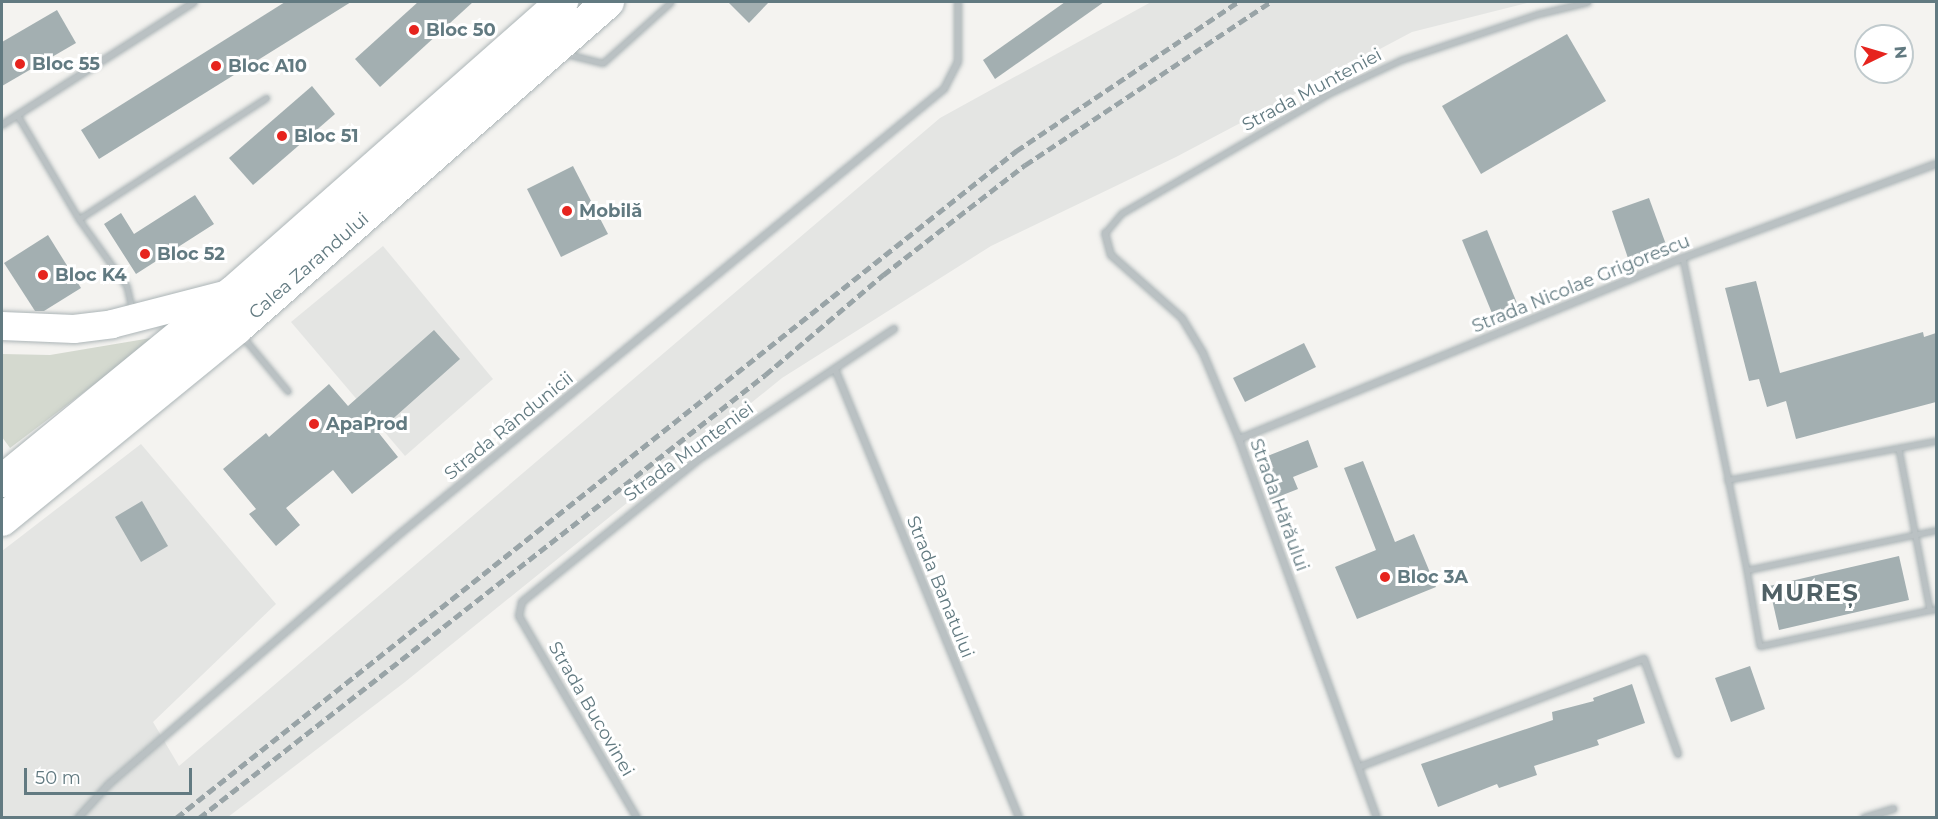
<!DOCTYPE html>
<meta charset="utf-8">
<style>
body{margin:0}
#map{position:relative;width:1938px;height:819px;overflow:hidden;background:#f4f3f0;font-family:Montserrat,sans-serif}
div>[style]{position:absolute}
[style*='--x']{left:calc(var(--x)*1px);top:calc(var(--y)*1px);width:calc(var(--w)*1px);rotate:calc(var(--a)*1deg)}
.built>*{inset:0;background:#e4e5e3}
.green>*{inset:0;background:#d4d9cf}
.building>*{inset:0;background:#a3afb1}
.roads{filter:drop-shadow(0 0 2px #acb5b7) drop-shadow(0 0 2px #acb5b7)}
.lane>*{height:4.5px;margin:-2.25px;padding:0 2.25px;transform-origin:2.25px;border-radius:2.25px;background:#bac1c3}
.street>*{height:6px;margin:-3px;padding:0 3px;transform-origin:3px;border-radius:3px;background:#bac1c3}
.secondary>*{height:28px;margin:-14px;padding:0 14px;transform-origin:14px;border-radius:14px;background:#fff}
.primary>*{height:32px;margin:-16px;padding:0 16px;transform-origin:16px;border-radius:16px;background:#fff}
.rail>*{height:4.5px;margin-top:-2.25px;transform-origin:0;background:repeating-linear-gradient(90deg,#99a4a7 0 9px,transparent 0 13.5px)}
.dots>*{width:16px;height:16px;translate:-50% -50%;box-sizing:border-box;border:3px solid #fff;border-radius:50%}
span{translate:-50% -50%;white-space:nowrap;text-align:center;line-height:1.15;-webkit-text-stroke:6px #fff;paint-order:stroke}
.poi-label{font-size:18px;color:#627a81;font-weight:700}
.left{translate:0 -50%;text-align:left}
.street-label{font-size:18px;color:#627a81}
.district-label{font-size:24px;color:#506166;font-weight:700;letter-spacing:1.5px}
.frame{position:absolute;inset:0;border:3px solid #627a81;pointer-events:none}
.north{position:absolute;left:1854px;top:24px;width:60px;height:60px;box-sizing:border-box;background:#fff;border:2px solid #c0cacd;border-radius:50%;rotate:85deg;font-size:16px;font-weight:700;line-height:24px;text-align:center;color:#627a81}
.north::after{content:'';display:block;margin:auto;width:21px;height:27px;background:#e6241e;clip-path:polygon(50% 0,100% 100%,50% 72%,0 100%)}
.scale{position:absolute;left:24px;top:768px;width:168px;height:27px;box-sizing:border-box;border:3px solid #627a81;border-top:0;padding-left:8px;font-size:18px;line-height:21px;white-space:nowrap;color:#627a81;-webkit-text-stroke:4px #fff;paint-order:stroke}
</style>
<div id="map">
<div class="built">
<div style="clip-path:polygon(1151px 2px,1531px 2px,1412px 32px,1176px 157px,991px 246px,782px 378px,405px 682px,228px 817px,2px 818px,2px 551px,141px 444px,276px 604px,153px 722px,179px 766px,940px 118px)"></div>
<div style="clip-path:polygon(383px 246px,493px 379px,405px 456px,291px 322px)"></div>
</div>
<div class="green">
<div style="clip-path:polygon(157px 337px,10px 448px,2px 437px,2px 354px,50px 355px)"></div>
</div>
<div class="building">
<div style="clip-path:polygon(285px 2px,351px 2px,99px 159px,81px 130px)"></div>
<div style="clip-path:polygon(418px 2px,473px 2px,380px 87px,355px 59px)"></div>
<div style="clip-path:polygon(728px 2px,769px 2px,749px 23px)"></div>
<div style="clip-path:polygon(1065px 2px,1104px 2px,995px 79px,983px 60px)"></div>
<div style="clip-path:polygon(57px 10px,76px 43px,2px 86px,2px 42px)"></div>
<div style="clip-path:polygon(1567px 34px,1606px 101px,1481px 174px,1442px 106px)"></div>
<div style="clip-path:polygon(312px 86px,335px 114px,253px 185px,229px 158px)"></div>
<div style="clip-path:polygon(573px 166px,608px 234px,561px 257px,527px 189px)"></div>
<div style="clip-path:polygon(195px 195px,214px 224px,136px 274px,104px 224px,121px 213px,134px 234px)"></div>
<div style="clip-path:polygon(1649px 198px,1668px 250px,1630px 264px,1612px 211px)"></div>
<div style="clip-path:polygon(1487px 230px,1521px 313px,1496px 323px,1462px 240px)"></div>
<div style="clip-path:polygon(48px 235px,81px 288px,44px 311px,35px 311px,4px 263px)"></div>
<div style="clip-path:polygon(1756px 281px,1780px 373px,1923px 332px,1924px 337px,1936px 333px,1936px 402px,1796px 439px,1786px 401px,1767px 407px,1759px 379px,1749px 381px,1725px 288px)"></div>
<div style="clip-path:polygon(434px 330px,460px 359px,378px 432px,398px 457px,352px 494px,333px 470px,286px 508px,300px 525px,276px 546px,249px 514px,256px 509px,223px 469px,266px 433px,269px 437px,329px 384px,348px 406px)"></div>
<div style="clip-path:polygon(1304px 343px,1316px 367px,1245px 402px,1233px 378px)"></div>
<div style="clip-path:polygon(1308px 440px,1318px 467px,1293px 477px,1298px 489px,1270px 500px,1255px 461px)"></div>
<div style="clip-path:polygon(1363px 461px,1395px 542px,1414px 534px,1436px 587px,1357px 619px,1335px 567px,1376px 550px,1344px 468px)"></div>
<div style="clip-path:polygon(142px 501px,168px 546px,141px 562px,115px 517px)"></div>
<div style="clip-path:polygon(1899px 556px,1909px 600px,1779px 630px,1769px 586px)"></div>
<div style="clip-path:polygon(1750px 666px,1765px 709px,1731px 722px,1715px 678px)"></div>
<div style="clip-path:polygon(1632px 684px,1645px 723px,1597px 740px,1599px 745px,1534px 766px,1537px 775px,1499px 788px,1497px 784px,1438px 807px,1421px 764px,1553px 720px,1552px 712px,1594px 701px,1593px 698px)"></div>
</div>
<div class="roads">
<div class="lane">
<div style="--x:567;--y:54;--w:37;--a:14"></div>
<div style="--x:603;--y:63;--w:91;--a:-41.9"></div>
<div style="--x:17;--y:114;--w:122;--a:59.4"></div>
<div style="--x:79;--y:219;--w:223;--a:-32.9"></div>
<div style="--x:79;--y:219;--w:82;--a:54.4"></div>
<div style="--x:127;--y:286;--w:23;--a:77"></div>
<div style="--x:1105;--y:233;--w:26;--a:-50"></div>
<div style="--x:1122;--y:213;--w:238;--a:-30"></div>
<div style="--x:1328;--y:94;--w:81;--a:-25"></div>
<div style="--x:1401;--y:60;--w:145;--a:-18.6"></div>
<div style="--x:1538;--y:14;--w:51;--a:-13.5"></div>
<div style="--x:1683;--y:258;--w:318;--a:78.4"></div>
<div style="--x:1747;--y:570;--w:193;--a:-11.9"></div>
<div style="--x:244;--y:338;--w:69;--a:50.3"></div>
<div style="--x:1899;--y:449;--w:164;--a:79.1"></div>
<div style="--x:1930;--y:610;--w:6;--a:-9"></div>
<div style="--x:1727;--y:480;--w:213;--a:-10.6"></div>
<div style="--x:1747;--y:570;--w:77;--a:80.3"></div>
<div style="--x:1760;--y:646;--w:174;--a:-12"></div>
</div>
<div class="street">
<div style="--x:2;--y:125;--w:228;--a:-32.6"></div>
<div style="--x:1105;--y:233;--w:23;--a:75"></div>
<div style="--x:1111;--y:255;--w:95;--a:41.6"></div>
<div style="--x:1182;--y:318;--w:41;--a:59"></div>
<div style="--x:1203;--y:353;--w:93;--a:67.3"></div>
<div style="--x:1239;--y:439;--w:403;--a:70"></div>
<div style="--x:835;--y:369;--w:485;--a:67.7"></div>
<div style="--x:1239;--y:439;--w:479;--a:-22.2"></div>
<div style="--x:1683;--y:258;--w:270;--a:-20.4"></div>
<div style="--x:1359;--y:767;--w:305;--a:-20.8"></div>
<div style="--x:1644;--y:659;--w:101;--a:70.3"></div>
<div style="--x:78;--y:818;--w:46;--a:-47.6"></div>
<div style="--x:109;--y:784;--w:379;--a:-40.7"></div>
<div style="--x:396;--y:537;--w:708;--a:-39.27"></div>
<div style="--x:944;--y:89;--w:30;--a:-63"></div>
<div style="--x:958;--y:62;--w:60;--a:-90"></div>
<div style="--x:637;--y:818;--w:234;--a:-120.3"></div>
<div style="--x:519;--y:616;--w:14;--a:-78"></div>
<div style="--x:522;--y:602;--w:231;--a:-38.9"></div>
<div style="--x:702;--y:457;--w:231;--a:-33.7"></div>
<div style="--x:1864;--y:818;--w:31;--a:-17"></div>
</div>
<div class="secondary">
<div style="--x:2;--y:326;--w:72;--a:2.4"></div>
<div style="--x:74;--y:329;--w:38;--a:-7"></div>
<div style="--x:112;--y:324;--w:120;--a:-14.5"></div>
</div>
<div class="primary">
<div style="--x:2;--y:481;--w:298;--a:-39.3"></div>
<div style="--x:233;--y:292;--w:439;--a:-41.4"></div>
<div style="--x:2;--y:520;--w:303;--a:-39.2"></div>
<div style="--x:237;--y:328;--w:494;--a:-41.3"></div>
</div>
</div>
<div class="rail">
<div style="--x:176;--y:818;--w:1073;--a:-38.45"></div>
<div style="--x:1016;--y:151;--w:267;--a:-33.9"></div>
<div style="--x:199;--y:818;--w:719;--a:-38.05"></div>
<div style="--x:765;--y:375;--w:155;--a:-40.3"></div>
<div style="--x:883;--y:275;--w:180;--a:-37.8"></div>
<div style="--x:1025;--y:165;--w:294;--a:-33.6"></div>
</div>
<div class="dots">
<div style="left:414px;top:30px;background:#e6241e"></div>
<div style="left:20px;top:64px;background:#e6241e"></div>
<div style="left:216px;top:66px;background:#e6241e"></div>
<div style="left:282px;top:136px;background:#e6241e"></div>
<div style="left:567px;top:211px;background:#e6241e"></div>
<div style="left:145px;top:254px;background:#e6241e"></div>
<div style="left:43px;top:275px;background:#e6241e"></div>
<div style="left:314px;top:424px;background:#e6241e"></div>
<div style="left:1385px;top:577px;background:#e6241e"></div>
</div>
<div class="poi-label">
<span class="left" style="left:426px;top:30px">Bloc 50</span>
<span class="left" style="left:32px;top:64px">Bloc 55</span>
<span class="left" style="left:228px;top:66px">Bloc A10</span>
<span class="left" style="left:294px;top:136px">Bloc 51</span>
<span class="left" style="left:579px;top:211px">Mobilă</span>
<span class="left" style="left:157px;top:254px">Bloc 52</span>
<span class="left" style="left:55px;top:275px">Bloc K4</span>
<span class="left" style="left:326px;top:424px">ApaProd</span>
<span class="left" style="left:1397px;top:577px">Bloc 3A</span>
</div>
<div class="street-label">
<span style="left:1312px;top:90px;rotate:-28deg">Strada Munteniei</span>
<span style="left:309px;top:266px;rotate:-41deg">Calea Zarandului</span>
<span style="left:1581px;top:284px;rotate:-22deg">Strada Nicolae Grigorescu</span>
<span style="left:509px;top:426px;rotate:-39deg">Strada Rândunicii</span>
<span style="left:689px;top:452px;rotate:-36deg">Strada Munteniei</span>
<span style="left:1279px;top:505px;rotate:70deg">Strada Hărăului</span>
<span style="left:940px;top:587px;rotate:68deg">Strada Banatului</span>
<span style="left:591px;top:709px;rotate:60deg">Strada Bucovinei</span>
</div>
<div class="district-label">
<span style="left:1810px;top:593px">MUREȘ</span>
</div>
<div class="frame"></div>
<div class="north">N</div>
<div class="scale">50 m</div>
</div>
